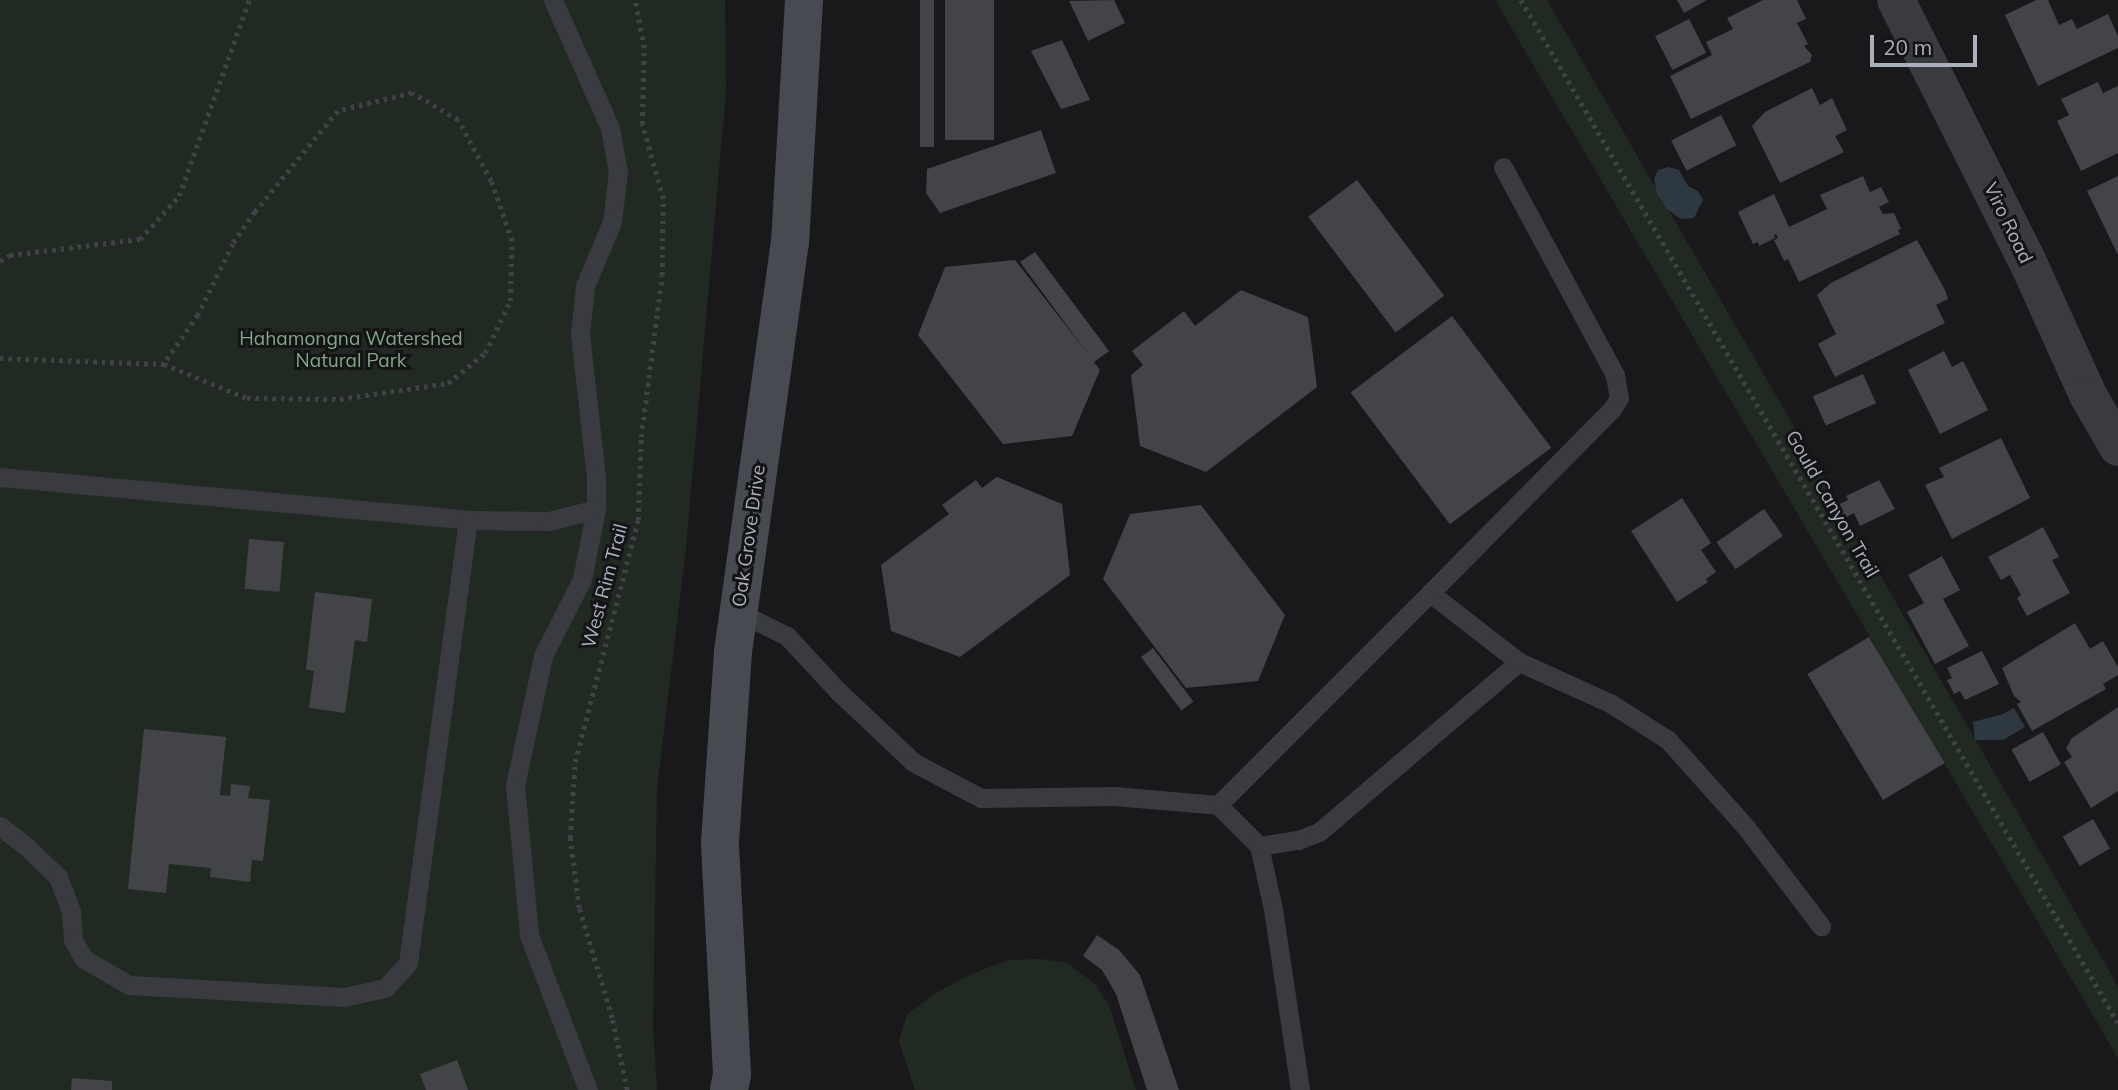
<!DOCTYPE html>
<style>
body{margin:0}
#map{position:relative;width:2118px;height:1090px;overflow:hidden;background:#19191b;font-family:Mulish,sans-serif}
div>[style]{position:absolute}
.green>*{inset:0;background:#202a22}
.water>*{inset:0;background:#2e3840}
.building>*{inset:0;background:#434448;transform-origin:0 0}
.path>*{height:4.5px;margin-top:-2.25px;transform-origin:0;background:repeating-linear-gradient(90deg,#404248 0 3.5px,transparent 0 8.5px)}
.lane>*{height:19px;margin:-9.5px;padding:0 9.5px;transform-origin:9.5px;border-radius:9.5px;background:#3a3b41}
.street>*{height:38px;margin:-19px;padding:0 19px;transform-origin:19px;border-radius:19px;background:#3a3b41}
.secondary>*{height:38px;margin:-19px;padding:0 19px;transform-origin:19px;border-radius:19px;background:#474a51}
span{translate:-50% -50%;white-space:nowrap;text-align:center;line-height:1.15;-webkit-text-stroke:6px #141416;paint-order:stroke}
.street-label{font-size:19px;color:#abb0bc}
.park-label{font-size:19px;color:#81a784}
.scale{position:absolute;left:1870px;top:35px;width:107px;height:32px;box-sizing:border-box;border:4px solid #abb0bc;border-top:0;padding-left:9px;font-size:21px;line-height:24px;white-space:nowrap;color:#abb0bc;-webkit-text-stroke:5px #141416;paint-order:stroke}
</style>
<div id="map">
<div class="green">
<div style="clip-path:polygon(0 0,725px 0,726px 91px,686px 548px,657px 788px,653px 1026px,657px 1090px,0 1090px)"></div>
<div style="clip-path:polygon(1495px 0,1547px 0,2118px 986px,2118px 1058px)"></div>
<div style="clip-path:polygon(1040px 959px,1068px 963px,1094px 983px,1109px 1005px,1136px 1090px,915px 1090px,899px 1041px,907px 1014px,934px 994px,969px 975px,1008px 960px)"></div>
</div>
<div class="water">
<div style="clip-path:polygon(1669px 167px,1679px 170px,1688px 186px,1698px 191px,1703px 200px,1694px 218px,1681px 219px,1668px 210px,1657px 194px,1654px 179px,1658px 170px)"></div>
<div style="clip-path:polygon(2014px 708px,2025px 727px,2003px 740px,1975px 740px,1973px 722px,2003px 714px)"></div>
</div>
<div class="building">
<div style="left:920px;top:0;width:14px;height:147px"></div>
<div style="left:945px;top:0;width:49px;height:140px"></div>
<div style="clip-path:polygon(1114px 0,1125px 23px,1088px 41px,1069px 1px)"></div>
<div style="clip-path:polygon(1677px 0,1707px 0,1684px 13px)"></div>
<div style="clip-path:polygon(1763px 0,1797px 0,1806px 19px,1797px 23px,1808px 44px,1804px 46px,1812px 55px,1810px 62px,1691px 119px,1670px 76px,1712px 55px,1706px 42px,1733px 29px,1727px 18px)"></div>
<div style="clip-path:polygon(2036px 0,2048px 0,2059px 25px,2072px 19px,2077px 29px,2108px 14px,2118px 36px,2118px 48px,2038px 86px,2005px 15px)"></div>
<div style="left:1689px;top:19px;width:38px;height:38px;rotate:63deg"></div>
<div style="clip-path:polygon(1062px 40px,1090px 100px,1061px 109px,1031px 51px)"></div>
<div style="clip-path:polygon(2098px 82px,2103px 93px,2118px 86px,2118px 153px,2081px 171px,2057px 121px,2069px 115px,2061px 99px)"></div>
<div style="clip-path:polygon(1812px 88px,1820px 105px,1832px 98px,1847px 130px,1835px 136px,1844px 152px,1780px 183px,1752px 126px,1765px 112px)"></div>
<div style="left:1721px;top:115px;width:34px;height:56px;rotate:63deg"></div>
<div style="clip-path:polygon(1041px 130px,1056px 173px,940px 213px,926px 193px,927px 169px)"></div>
<div style="clip-path:polygon(1863px 176px,1870px 192px,1881px 187px,1889px 202px,1879px 207px,1883px 214px,1894px 213px,1901px 229px,1898px 230px,1900px 234px,1799px 282px,1788px 259px,1784px 261px,1774px 240px,1778px 238px,1776px 234px,1774px 235px,1775px 238px,1759px 246px,1758px 242px,1753px 244px,1738px 212px,1774px 194px,1789px 227px,1827px 209px,1820px 195px)"></div>
<div style="clip-path:polygon(2118px 176px,2118px 255px,2087px 191px)"></div>
<div style="left:1357px;top:180px;width:145px;height:61px;rotate:53deg"></div>
<div style="clip-path:polygon(1917px 240px,1945px 290px,1948px 299px,1936px 305px,1945px 323px,1835px 377px,1818px 344px,1836px 334px,1817px 295px,1831px 283px)"></div>
<div style="clip-path:polygon(1035px 252px,1109px 351px,1094px 362px,1100px 370px,1072px 436px,1003px 444px,918px 335px,945px 267px,1015px 260px,1088px 354px,1020px 262px)"></div>
<div style="clip-path:polygon(1241px 290px,1308px 317px,1317px 387px,1206px 472px,1140px 446px,1131px 375px,1143px 365px,1132px 351px,1184px 311px,1195px 326px)"></div>
<div style="left:1452px;top:316px;width:165px;height:127px;rotate:53deg"></div>
<div style="clip-path:polygon(1944px 351px,1952px 367px,1963px 361px,1988px 410px,1940px 434px,1908px 370px)"></div>
<div style="left:1863px;top:374px;width:32px;height:55px;rotate:66deg"></div>
<div style="clip-path:polygon(2001px 438px,2030px 498px,1952px 539px,1925px 485px,1944px 477px,1939px 468px)"></div>
<div style="clip-path:polygon(997px 477px,1062px 504px,1070px 575px,960px 657px,891px 631px,881px 565px,949px 514px,942px 505px,976px 480px,982px 488px)"></div>
<div style="clip-path:polygon(1879px 480px,1895px 509px,1860px 526px,1854px 513px,1841px 520px,1833px 507px,1848px 500px,1846px 496px)"></div>
<div style="clip-path:polygon(1682px 498px,1711px 543px,1701px 550px,1716px 572px,1706px 579px,1708px 582px,1677px 602px,1631px 531px)"></div>
<div style="clip-path:polygon(1201px 505px,1285px 615px,1258px 681px,1186px 688px,1103px 579px,1130px 514px)"></div>
<div style="left:1764px;top:509px;width:33px;height:58px;rotate:55deg"></div>
<div style="clip-path:polygon(2043px 527px,2059px 557px,2052px 560px,2070px 593px,2027px 616px,2017px 598px,2021px 595px,2010px 575px,2001px 580px,1988px 557px)"></div>
<div style="left:249px;top:539px;width:35px;height:50px;rotate:5deg"></div>
<div style="clip-path:polygon(1942px 556px,1960px 590px,1943px 599px,1969px 646px,1935px 664px,1907px 612px,1924px 603px,1908px 575px)"></div>
<div style="clip-path:polygon(315px 592px,372px 599px,367px 642px,355px 640px,345px 713px,309px 708px,314px 671px,306px 669px)"></div>
<div style="clip-path:polygon(2075px 623px,2090px 649px,2103px 641px,2118px 667px,2118px 675px,2103px 684px,2106px 689px,2032px 731px,2017px 704px,2021px 702px,2014px 696px,2002px 668px)"></div>
<div style="left:1869px;top:637px;width:147px;height:72px;rotate:59deg"></div>
<div style="left:1153px;top:648px;width:67px;height:15px;rotate:53deg"></div>
<div style="clip-path:polygon(1982px 651px,1999px 684px,1965px 700px,1960px 691px,1954px 694px,1947px 680px,1952px 678px,1947px 668px)"></div>
<div style="clip-path:polygon(2118px 707px,2118px 791px,2091px 808px,2064px 762px,2072px 757px,2066px 748px,2072px 738px)"></div>
<div style="clip-path:polygon(144px 729px,226px 737px,220px 795px,230px 796px,231px 784px,250px 786px,248px 798px,270px 800px,263px 861px,252px 860px,250px 882px,210px 877px,211px 868px,169px 864px,166px 893px,128px 889px)"></div>
<div style="left:2043px;top:732px;width:37px;height:36px;rotate:61deg"></div>
<div style="left:2093px;top:819px;width:34px;height:35px;rotate:60deg"></div>
<div style="clip-path:polygon(1097px 935px,1119px 950px,1140px 975px,1179px 1090px,1147px 1090px,1116px 994px,1102px 970px,1083px 956px)"></div>
<div style="clip-path:polygon(457px 1060px,468px 1090px,426px 1090px,420px 1074px)"></div>
<div style="clip-path:polygon(72px 1078px,112px 1081px,112px 1090px,71px 1090px)"></div>
</div>
<div class="path">
<div style="left:1521px;top:0;width:1184px;rotate:59.73deg"></div>
<div style="left:0;top:261px;width:12px;rotate:-31deg"></div>
<div style="left:10px;top:255px;width:131px;rotate:-7deg"></div>
<div style="left:140px;top:239px;width:58px;rotate:-47.8deg"></div>
<div style="left:179px;top:196px;width:208px;rotate:-70.3deg"></div>
<div style="left:0;top:358px;width:164px;rotate:2.1deg"></div>
<div style="left:164px;top:364px;width:90px;rotate:22.3deg"></div>
<div style="left:247px;top:398px;width:93px;rotate:0.6deg"></div>
<div style="left:340px;top:399px;width:109px;rotate:-8.4deg"></div>
<div style="left:448px;top:383px;width:48px;rotate:-39deg"></div>
<div style="left:485px;top:353px;width:58px;rotate:-64.3deg"></div>
<div style="left:510px;top:301px;width:60px;rotate:-88.1deg"></div>
<div style="left:512px;top:241px;width:64px;rotate:-109.3deg"></div>
<div style="left:491px;top:181px;width:69px;rotate:-118.4deg"></div>
<div style="left:458px;top:120px;width:53px;rotate:-149.6deg"></div>
<div style="left:412px;top:93px;width:76px;rotate:166.3deg"></div>
<div style="left:338px;top:111px;width:131px;rotate:129.4deg"></div>
<div style="left:255px;top:212px;width:39px;rotate:125deg"></div>
<div style="left:233px;top:244px;width:79px;rotate:116.2deg"></div>
<div style="left:198px;top:315px;width:60px;rotate:124.8deg"></div>
<div style="left:627px;top:1090px;width:74px;rotate:-101.8deg"></div>
<div style="left:612px;top:1018px;width:115px;rotate:-106.7deg"></div>
<div style="left:579px;top:908px;width:71px;rotate:-97.3deg"></div>
<div style="left:570px;top:838px;width:76px;rotate:-86.2deg"></div>
<div style="left:575px;top:762px;width:250px;rotate:-75.4deg"></div>
<div style="left:638px;top:520px;width:83px;rotate:-87.9deg"></div>
<div style="left:641px;top:437px;width:163px;rotate:-82.6deg"></div>
<div style="left:662px;top:275px;width:76px;rotate:-89.2deg"></div>
<div style="left:663px;top:199px;width:78px;rotate:-105.6deg"></div>
<div style="left:642px;top:124px;width:76px;rotate:-88.5deg"></div>
<div style="left:644px;top:48px;width:49px;rotate:-100.6deg"></div>
</div>
<div class="lane">
<div style="left:553px;top:0;width:140px;rotate:66deg"></div>
<div style="left:610px;top:128px;width:45px;rotate:79.7deg"></div>
<div style="left:618px;top:172px;width:50px;rotate:96.8deg"></div>
<div style="left:612px;top:222px;width:69px;rotate:112.9deg"></div>
<div style="left:585px;top:286px;width:48px;rotate:95.9deg"></div>
<div style="left:580px;top:334px;width:143px;rotate:83.6deg"></div>
<div style="left:596px;top:476px;width:33px;rotate:90deg"></div>
<div style="left:596px;top:509px;width:71px;rotate:101.3deg"></div>
<div style="left:582px;top:579px;width:86px;rotate:116.9deg"></div>
<div style="left:543px;top:656px;width:133px;rotate:102.2deg"></div>
<div style="left:515px;top:786px;width:150px;rotate:84.6deg"></div>
<div style="left:529px;top:935px;width:166px;rotate:69.2deg"></div>
<div style="left:0;top:477px;width:470px;rotate:5.2deg"></div>
<div style="left:468px;top:520px;width:81px;rotate:0.7deg"></div>
<div style="left:549px;top:521px;width:49px;rotate:-14.3deg"></div>
<div style="left:739px;top:612px;width:54px;rotate:26.6deg"></div>
<div style="left:787px;top:636px;width:75px;rotate:47.2deg"></div>
<div style="left:838px;top:691px;width:103px;rotate:43.4deg"></div>
<div style="left:913px;top:762px;width:77px;rotate:27.9deg"></div>
<div style="left:981px;top:798px;width:133px;rotate:-0.9deg"></div>
<div style="left:1114px;top:796px;width:104px;rotate:4.9deg"></div>
<div style="left:1218px;top:805px;width:58px;rotate:45deg"></div>
<div style="left:1259px;top:846px;width:65px;rotate:77.5deg"></div>
<div style="left:1273px;top:909px;width:183px;rotate:81.5deg"></div>
<div style="left:1519px;top:662px;width:100px;rotate:24.3deg"></div>
<div style="left:1610px;top:703px;width:69px;rotate:32.5deg"></div>
<div style="left:1668px;top:740px;width:115px;rotate:48.2deg"></div>
<div style="left:1745px;top:826px;width:126px;rotate:52.8deg"></div>
<div style="left:1218px;top:805px;width:300px;rotate:-45deg"></div>
<div style="left:0;top:826px;width:33px;rotate:38deg"></div>
<div style="left:26px;top:846px;width:45px;rotate:44.1deg"></div>
<div style="left:58px;top:877px;width:36px;rotate:69deg"></div>
<div style="left:71px;top:911px;width:29px;rotate:86deg"></div>
<div style="left:73px;top:940px;width:22px;rotate:60deg"></div>
<div style="left:84px;top:959px;width:52px;rotate:30deg"></div>
<div style="left:129px;top:985px;width:215px;rotate:3.2deg"></div>
<div style="left:344px;top:997px;width:42px;rotate:-12.4deg"></div>
<div style="left:385px;top:988px;width:34px;rotate:-47deg"></div>
<div style="left:408px;top:963px;width:447px;rotate:-82.3deg"></div>
<div style="left:1259px;top:846px;width:39px;rotate:-9deg"></div>
<div style="left:1298px;top:840px;width:22px;rotate:-21deg"></div>
<div style="left:1319px;top:832px;width:262px;rotate:-40.4deg"></div>
<div style="left:1519px;top:662px;width:113px;rotate:-142.2deg"></div>
<div style="left:1430px;top:593px;width:259px;rotate:-45.3deg"></div>
<div style="left:1612px;top:409px;width:13px;rotate:-58deg"></div>
<div style="left:1619px;top:398px;width:23px;rotate:-100deg"></div>
<div style="left:1615px;top:375px;width:236px;rotate:-118.3deg"></div>
</div>
<div class="street">
<div style="left:1896px;top:0;width:287px;rotate:63.3deg"></div>
<div style="left:2025px;top:256px;width:153px;rotate:65.6deg"></div>
<div style="left:2088px;top:395px;width:60px;rotate:60deg"></div>
</div>
<div class="secondary">
<div style="left:729px;top:1090px;width:16px;rotate:-79deg"></div>
<div style="left:732px;top:1074px;width:232px;rotate:-93deg"></div>
<div style="left:720px;top:842px;width:190px;rotate:-86.1deg"></div>
<div style="left:733px;top:652px;width:413px;rotate:-82.1deg"></div>
<div style="left:790px;top:243px;width:243px;rotate:-86.7deg"></div>
</div>
<div class="street-label">
<span style="left:2008px;top:223px;rotate:64deg">Viro Road</span>
<span style="left:1832px;top:504px;rotate:60deg">Gould Canyon Trail</span>
<span style="left:749px;top:536px;rotate:-82deg">Oak Grove Drive</span>
<span style="left:605px;top:586px;rotate:-75deg">West Rim Trail</span>
</div>
<div class="park-label">
<span style="left:351px;top:350px">Hahamongna Watershed<br>Natural Park</span>
</div>
<div class="scale">20 m</div>
</div>
